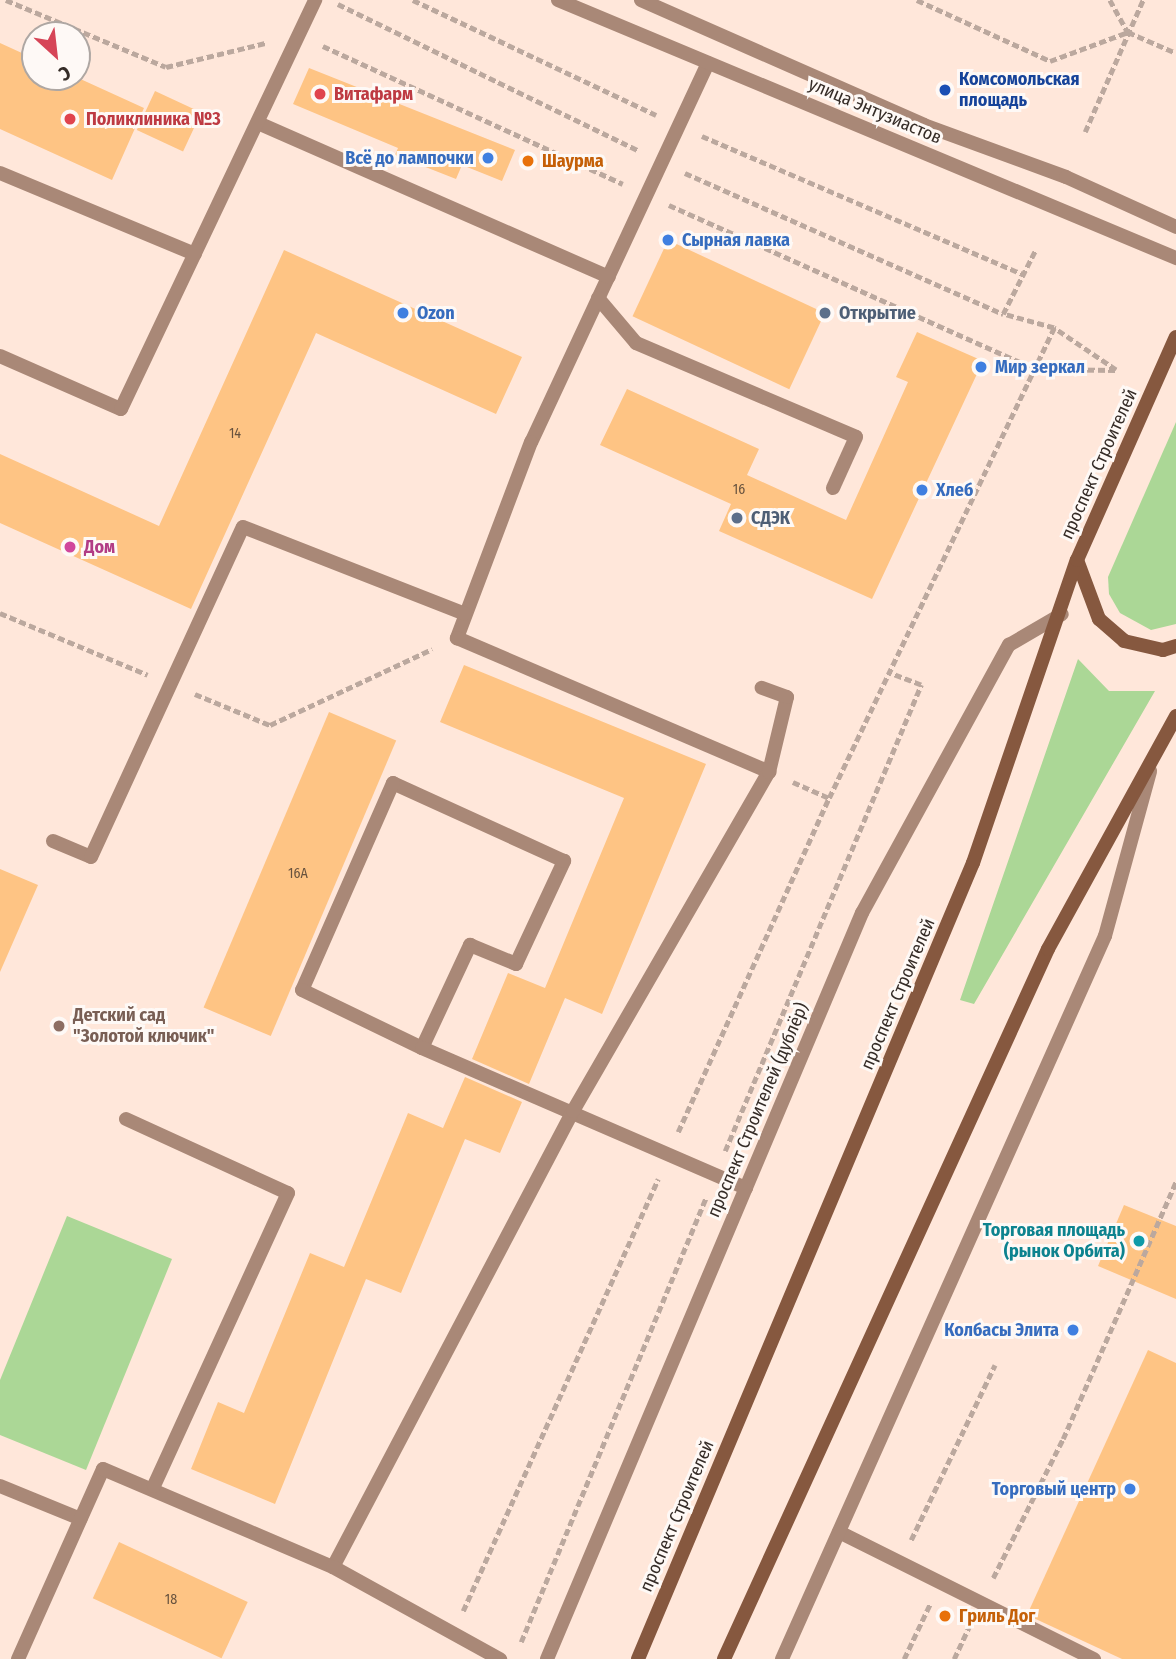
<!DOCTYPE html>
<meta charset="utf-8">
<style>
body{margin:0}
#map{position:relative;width:1176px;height:1659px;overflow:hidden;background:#ffe7da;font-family:"Fira Sans Condensed",sans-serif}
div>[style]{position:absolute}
.green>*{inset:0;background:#abd796}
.building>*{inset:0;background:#fec484;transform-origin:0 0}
.path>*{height:4.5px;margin-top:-2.25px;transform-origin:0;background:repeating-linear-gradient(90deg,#bba89e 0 7px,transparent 0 10.5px)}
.service>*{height:14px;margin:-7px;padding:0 7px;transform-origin:7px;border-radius:7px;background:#a98877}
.pedestrian>*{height:14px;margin:-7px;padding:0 7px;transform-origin:7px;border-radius:7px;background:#a98877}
.minor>*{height:14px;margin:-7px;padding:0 7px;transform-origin:7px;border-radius:7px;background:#a98877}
.tertiary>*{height:14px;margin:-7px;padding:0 7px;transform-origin:7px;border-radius:7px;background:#a98877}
.secondary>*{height:14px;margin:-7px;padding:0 7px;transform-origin:7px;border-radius:7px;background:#86583f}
.dots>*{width:19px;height:19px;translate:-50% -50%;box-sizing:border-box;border:4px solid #fef9f6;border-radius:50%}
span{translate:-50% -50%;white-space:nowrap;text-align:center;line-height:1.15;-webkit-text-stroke:6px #fef9f6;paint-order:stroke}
.number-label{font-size:14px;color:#67523e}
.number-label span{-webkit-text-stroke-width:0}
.transit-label{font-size:18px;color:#164399;font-weight:700}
.left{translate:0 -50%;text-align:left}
.health-label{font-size:18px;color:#be3a42;font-weight:700}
.street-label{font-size:18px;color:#352c27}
.shop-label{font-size:18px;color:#366cbe;font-weight:700}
.right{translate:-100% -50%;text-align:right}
.food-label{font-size:18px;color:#c56008;font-weight:700}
.service-label{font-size:18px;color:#4e5e75;font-weight:700}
.hotel-label{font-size:18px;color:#b23c85;font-weight:700}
.education-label{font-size:18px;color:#785e54;font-weight:700}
.culture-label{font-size:18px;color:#0d838f;font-weight:700}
.north{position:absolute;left:21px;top:21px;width:70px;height:70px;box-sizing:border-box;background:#fef9f6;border:2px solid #aea7a3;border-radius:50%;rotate:153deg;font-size:19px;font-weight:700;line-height:28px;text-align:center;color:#352c27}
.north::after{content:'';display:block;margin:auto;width:24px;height:32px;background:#d64557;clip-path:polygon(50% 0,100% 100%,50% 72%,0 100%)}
</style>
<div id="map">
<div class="green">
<div style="clip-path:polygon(1176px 422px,1176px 624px,1151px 630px,1120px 613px,1109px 594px,1108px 577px)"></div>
<div style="clip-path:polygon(1078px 659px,1109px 691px,1155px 691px,974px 1004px,960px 1000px)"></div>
<div style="clip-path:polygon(67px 1216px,172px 1259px,86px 1470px,0 1435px,0 1380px)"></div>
</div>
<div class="building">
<div style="clip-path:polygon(0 43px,35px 59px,35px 77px,76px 77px,144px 108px,112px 180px,0 129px)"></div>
<div style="clip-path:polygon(309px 68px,515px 150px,502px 181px,462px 165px,456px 179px,395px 155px,398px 148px,293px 104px)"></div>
<div style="left:155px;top:91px;width:51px;height:43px;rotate:25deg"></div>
<div style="left:668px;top:240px;width:173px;height:84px;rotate:25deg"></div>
<div style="clip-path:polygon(284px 250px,522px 357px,496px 414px,316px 333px,191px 609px,0 523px,0 454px,159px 526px)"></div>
<div style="clip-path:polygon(917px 332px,983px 361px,872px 599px,719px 531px,731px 504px,600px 445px,627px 389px,759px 449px,747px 475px,846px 520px,908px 382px,896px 377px)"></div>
<div style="clip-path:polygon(464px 665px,706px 764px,602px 1014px,565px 998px,529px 1084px,472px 1059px,508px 973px,545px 988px,624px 798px,440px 722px)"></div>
<div style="left:329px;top:712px;width:73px;height:321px;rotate:23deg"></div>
<div style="clip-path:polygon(0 869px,38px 885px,0 972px)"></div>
<div style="clip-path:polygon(465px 1077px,522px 1102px,500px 1153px,465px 1139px,401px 1293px,366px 1279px,275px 1504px,191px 1469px,218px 1402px,244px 1413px,310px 1253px,344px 1267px,408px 1113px,443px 1128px)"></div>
<div style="clip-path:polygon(1124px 1205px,1176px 1226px,1176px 1299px,1098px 1266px)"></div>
<div style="clip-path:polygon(1148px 1350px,1176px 1363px,1176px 1659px,1122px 1659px,1027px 1615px)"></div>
<div style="left:119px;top:1542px;width:142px;height:62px;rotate:25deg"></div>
</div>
<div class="path">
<div style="left:6px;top:0;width:173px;rotate:22.7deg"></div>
<div style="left:166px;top:67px;width:102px;rotate:-13.6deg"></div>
<div style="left:413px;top:0;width:269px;rotate:25.3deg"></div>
<div style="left:917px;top:0;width:146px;rotate:24.6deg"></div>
<div style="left:1050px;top:61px;width:83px;rotate:-20.4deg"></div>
<div style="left:1110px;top:0;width:37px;rotate:61deg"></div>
<div style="left:1128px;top:32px;width:52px;rotate:23.6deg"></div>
<div style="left:338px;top:4px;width:335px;rotate:26deg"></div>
<div style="left:323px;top:46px;width:330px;rotate:24.7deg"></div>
<div style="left:1085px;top:132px;width:144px;rotate:-66.3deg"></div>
<div style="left:702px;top:136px;width:349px;rotate:23.3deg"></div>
<div style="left:685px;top:173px;width:348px;rotate:23.9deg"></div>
<div style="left:1003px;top:314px;width:71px;rotate:-63.1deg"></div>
<div style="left:669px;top:205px;width:401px;rotate:24.1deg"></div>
<div style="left:1035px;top:369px;width:81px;rotate:0.7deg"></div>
<div style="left:1116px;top:370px;width:75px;rotate:-145.9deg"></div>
<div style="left:1054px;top:328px;width:53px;rotate:-164.6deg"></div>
<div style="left:0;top:613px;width:160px;rotate:22.7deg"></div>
<div style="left:195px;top:694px;width:81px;rotate:22.5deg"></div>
<div style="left:270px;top:725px;width:179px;rotate:-25.1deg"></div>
<div style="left:793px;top:782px;width:39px;rotate:24deg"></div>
<div style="left:829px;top:798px;width:521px;rotate:-64.42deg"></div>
<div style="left:678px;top:1132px;width:367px;rotate:-65.7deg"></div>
<div style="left:725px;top:1151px;width:506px;rotate:-67.19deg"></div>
<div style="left:921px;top:685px;width:34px;rotate:-159deg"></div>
<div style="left:911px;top:1540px;width:194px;rotate:-64.4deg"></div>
<div style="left:993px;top:1578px;width:156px;rotate:-63.3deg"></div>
<div style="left:1063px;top:1439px;width:281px;rotate:-66.3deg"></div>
<div style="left:463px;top:1611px;width:474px;rotate:-65.7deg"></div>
<div style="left:521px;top:1642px;width:481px;rotate:-67.4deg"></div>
<div style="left:904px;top:1659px;width:61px;rotate:-64.7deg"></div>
<div style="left:954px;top:1659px;width:35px;rotate:-65deg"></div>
</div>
<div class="service">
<div style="left:708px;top:63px;width:418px;rotate:115deg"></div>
<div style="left:531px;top:442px;width:210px;rotate:110.7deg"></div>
<div style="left:457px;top:638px;width:340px;rotate:23.2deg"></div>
<div style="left:258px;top:123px;width:383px;rotate:23.7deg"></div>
<div style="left:0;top:173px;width:211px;rotate:22.6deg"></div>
<div style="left:598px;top:298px;width:59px;rotate:49.8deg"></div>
<div style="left:636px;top:343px;width:239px;rotate:23.1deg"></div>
<div style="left:856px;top:437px;width:56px;rotate:114.3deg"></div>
<div style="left:0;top:356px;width:132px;rotate:23.7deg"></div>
<div style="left:121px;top:409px;width:453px;rotate:-64.6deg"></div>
<div style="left:53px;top:841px;width:41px;rotate:22.8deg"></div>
<div style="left:91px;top:857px;width:363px;rotate:-65.3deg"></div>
<div style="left:243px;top:527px;width:238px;rotate:21.4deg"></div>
<div style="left:422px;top:1048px;width:114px;rotate:-65deg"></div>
<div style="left:470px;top:945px;width:50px;rotate:22.4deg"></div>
<div style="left:516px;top:964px;width:114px;rotate:-65deg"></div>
<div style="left:564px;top:861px;width:188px;rotate:-155.5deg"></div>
<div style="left:393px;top:783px;width:226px;rotate:113.7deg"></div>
<div style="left:302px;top:990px;width:133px;rotate:25.8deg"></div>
<div style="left:422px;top:1048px;width:353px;rotate:23.4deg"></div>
<div style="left:0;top:1486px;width:87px;rotate:22.2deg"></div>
<div style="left:839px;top:1532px;width:285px;rotate:26.5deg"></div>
<div style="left:333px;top:1567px;width:515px;rotate:-62.24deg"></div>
<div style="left:573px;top:1111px;width:392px;rotate:-60deg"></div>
<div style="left:769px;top:772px;width:77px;rotate:-76.5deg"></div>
<div style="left:787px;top:697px;width:27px;rotate:-160deg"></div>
<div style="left:18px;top:1659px;width:208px;rotate:-65.9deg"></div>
<div style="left:103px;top:1469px;width:250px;rotate:23.1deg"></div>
<div style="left:333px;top:1567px;width:191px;rotate:28.9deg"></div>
</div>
<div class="pedestrian">
<div style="left:126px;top:1119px;width:178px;rotate:24.6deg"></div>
<div style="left:288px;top:1193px;width:322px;rotate:114.6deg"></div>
</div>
<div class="minor">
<div style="left:547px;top:1659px;width:810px;rotate:-67.11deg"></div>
<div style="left:862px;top:913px;width:306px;rotate:-61.3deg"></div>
<div style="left:1009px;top:645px;width:61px;rotate:-30.3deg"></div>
<div style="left:782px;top:1659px;width:792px;rotate:-65.93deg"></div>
<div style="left:1105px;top:936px;width:171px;rotate:-74.7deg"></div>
</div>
<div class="tertiary">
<div style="left:558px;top:0;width:670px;rotate:22.66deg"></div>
<div style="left:641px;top:0;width:309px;rotate:23.8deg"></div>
<div style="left:924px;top:125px;width:151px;rotate:20.1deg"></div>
<div style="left:1066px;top:177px;width:121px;rotate:24.4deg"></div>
</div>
<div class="secondary">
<div style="left:1077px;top:560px;width:63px;rotate:69.6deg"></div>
<div style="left:1099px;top:619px;width:33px;rotate:41deg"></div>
<div style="left:1124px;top:641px;width:40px;rotate:13deg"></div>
<div style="left:1163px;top:650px;width:14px;rotate:-17deg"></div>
<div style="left:638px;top:1659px;width:864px;rotate:-67.18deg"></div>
<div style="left:973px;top:863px;width:320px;rotate:-71.1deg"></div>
<div style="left:1077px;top:560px;width:244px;rotate:-66.1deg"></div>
<div style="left:724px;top:1659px;width:780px;rotate:-65.47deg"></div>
<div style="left:1048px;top:949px;width:266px;rotate:-61.2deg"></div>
</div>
<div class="dots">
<div style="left:945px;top:90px;background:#1a4fb4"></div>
<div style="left:320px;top:94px;background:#e0444e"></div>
<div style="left:70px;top:119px;background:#e0444e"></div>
<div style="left:488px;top:158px;background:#3f7fe0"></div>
<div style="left:528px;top:161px;background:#e8710a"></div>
<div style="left:668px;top:240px;background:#3f7fe0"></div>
<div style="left:403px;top:313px;background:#3f7fe0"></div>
<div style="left:825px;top:313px;background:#5c6f8a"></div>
<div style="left:981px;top:367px;background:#3f7fe0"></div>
<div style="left:922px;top:490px;background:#3f7fe0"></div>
<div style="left:737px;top:518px;background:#5c6f8a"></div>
<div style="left:70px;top:547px;background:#d1479c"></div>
<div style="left:59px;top:1026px;background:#8d6e63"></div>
<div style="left:1139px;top:1241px;background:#0f9aa8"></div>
<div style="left:1073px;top:1330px;background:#3f7fe0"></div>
<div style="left:1130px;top:1489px;background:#3f7fe0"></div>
<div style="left:945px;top:1616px;background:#e8710a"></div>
</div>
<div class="number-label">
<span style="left:235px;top:434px">14</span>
<span style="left:739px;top:490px">16</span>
<span style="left:298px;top:874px">16А</span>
<span style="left:171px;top:1600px">18</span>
</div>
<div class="transit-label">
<span class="left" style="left:959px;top:90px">Комсомольская<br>площадь</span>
</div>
<div class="health-label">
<span class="left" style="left:334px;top:94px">Витафарм</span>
<span class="left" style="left:86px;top:119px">Поликлиника №3</span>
</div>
<div class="street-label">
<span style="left:875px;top:111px;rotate:23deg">улица Энтузиастов</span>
<span style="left:1099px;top:464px;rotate:-66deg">проспект Строителей</span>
<span style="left:898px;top:994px;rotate:-67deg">проспект Строителей</span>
<span style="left:758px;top:1110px;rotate:-67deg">проспект Строителей (дублёр)</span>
<span style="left:677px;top:1516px;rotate:-67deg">проспект Строителей</span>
</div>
<div class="shop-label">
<span class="right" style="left:474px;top:158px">Всё до лампочки</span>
<span class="left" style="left:682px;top:240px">Сырная лавка</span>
<span class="left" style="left:417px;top:313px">Ozon</span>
<span class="left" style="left:995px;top:367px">Мир зеркал</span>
<span class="left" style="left:936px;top:490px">Хлеб</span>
<span class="right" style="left:1059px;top:1330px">Колбасы Элита</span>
<span class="right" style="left:1116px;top:1489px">Торговый центр</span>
</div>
<div class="food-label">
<span class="left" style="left:542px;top:161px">Шаурма</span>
<span class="left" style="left:959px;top:1616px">Гриль Дог</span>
</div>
<div class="service-label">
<span class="left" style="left:839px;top:313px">Открытие</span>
<span class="left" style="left:751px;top:518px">СДЭК</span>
</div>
<div class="hotel-label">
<span class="left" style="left:84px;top:547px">Дом</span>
</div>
<div class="education-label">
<span class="left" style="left:73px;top:1026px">Детский сад<br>"Золотой ключик"</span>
</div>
<div class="culture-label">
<span class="right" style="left:1125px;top:1241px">Торговая площадь<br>(рынок Орбита)</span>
</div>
<div class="north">С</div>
</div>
